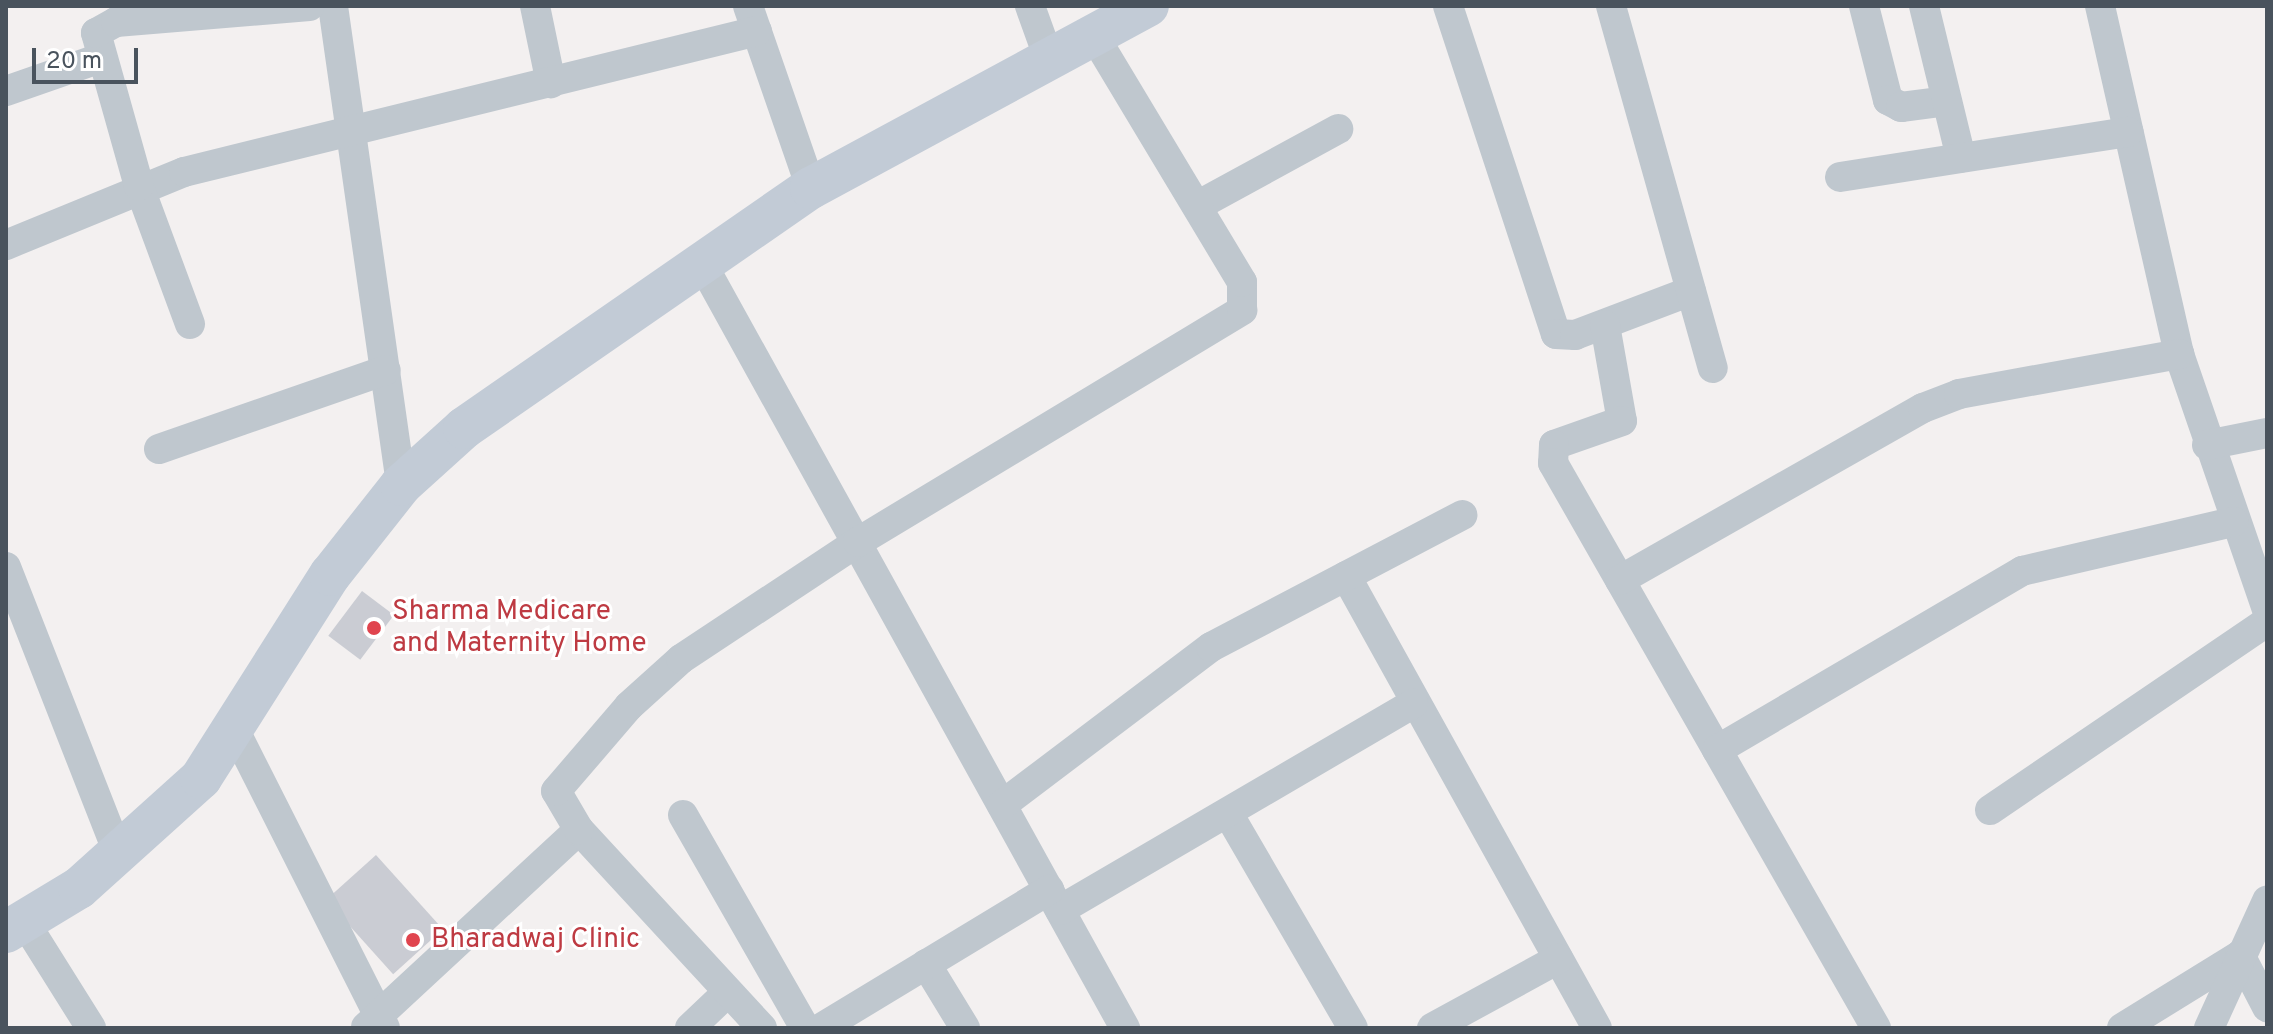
<!DOCTYPE html>
<style>
body{margin:0}
#map{position:relative;width:2273px;height:1034px;overflow:hidden;background:#f3f0f0;font-family:Overpass,sans-serif}
div>[style]{position:absolute}
.building>*{inset:0;background:#caccd3;transform-origin:0 0}
.street>*{height:30px;margin:-15px;padding:0 15px;transform-origin:15px;border-radius:15px;background:#bfc7ce}
.secondary>*{height:42px;margin:-21px;padding:0 21px;transform-origin:21px;border-radius:21px;background:#c2cbd6}
.dots>*{width:22px;height:22px;translate:-50% -50%;box-sizing:border-box;border:4px solid #fff;border-radius:50%}
span{translate:-50% -50%;white-space:nowrap;text-align:center;line-height:1.15;-webkit-text-stroke:6px #fff;paint-order:stroke}
.health-label{font-size:28px;color:#be3a42}
.left{translate:0 -50%;text-align:left}
.frame{position:absolute;inset:0;border:8px solid #49535d;pointer-events:none}
.scale{position:absolute;left:32px;top:48px;width:106px;height:36px;box-sizing:border-box;border:4px solid #49535d;border-top:0;padding-left:10px;font-size:24px;line-height:28px;white-space:nowrap;color:#49535d;-webkit-text-stroke:6px #fff;paint-order:stroke}
</style>
<div id="map">
<div class="building">
<div style="left:362px;top:591px;width:40px;height:56px;rotate:37deg"></div>
<div style="left:376px;top:855px;width:100px;height:67px;rotate:48deg"></div>
</div>
<div class="street">
<div style="left:333px;top:6px;width:484px;rotate:81.9deg"></div>
<div style="left:535px;top:6px;width:79px;rotate:78.3deg"></div>
<div style="left:748px;top:6px;width:193px;rotate:70.9deg"></div>
<div style="left:1030px;top:6px;width:53px;rotate:70.2deg"></div>
<div style="left:1448px;top:6px;width:345px;rotate:71.8deg"></div>
<div style="left:1556px;top:334px;width:19px;rotate:3deg"></div>
<div style="left:1575px;top:335px;width:124px;rotate:-20.8deg"></div>
<div style="left:1611px;top:6px;width:376px;rotate:74.3deg"></div>
<div style="left:1864px;top:6px;width:97px;rotate:75.7deg"></div>
<div style="left:1888px;top:100px;width:15px;rotate:28deg"></div>
<div style="left:1901px;top:107px;width:46px;rotate:-7.4deg"></div>
<div style="left:1924px;top:6px;width:156px;rotate:76.3deg"></div>
<div style="left:2100px;top:6px;width:357px;rotate:77.2deg"></div>
<div style="left:2179px;top:354px;width:270px;rotate:71deg"></div>
<div style="left:6px;top:91px;width:101px;rotate:-19.2deg"></div>
<div style="left:1840px;top:177px;width:292px;rotate:-8.9deg"></div>
<div style="left:1197px;top:206px;width:161px;rotate:-28.6deg"></div>
<div style="left:6px;top:245px;width:192px;rotate:-22.3deg"></div>
<div style="left:184px;top:172px;width:590px;rotate:-13.82deg"></div>
<div style="left:700px;top:260px;width:878px;rotate:61.04deg"></div>
<div style="left:190px;top:324px;width:147px;rotate:-110.3deg"></div>
<div style="left:139px;top:186px;width:159px;rotate:-105.7deg"></div>
<div style="left:96px;top:33px;width:23px;rotate:-29deg"></div>
<div style="left:116px;top:22px;width:194px;rotate:-4.7deg"></div>
<div style="left:1605px;top:325px;width:97px;rotate:80deg"></div>
<div style="left:1622px;top:421px;width:72px;rotate:160.6deg"></div>
<div style="left:1554px;top:445px;width:18px;rotate:93deg"></div>
<div style="left:1553px;top:463px;width:651px;rotate:60.24deg"></div>
<div style="left:2207px;top:445px;width:61px;rotate:-11.3deg"></div>
<div style="left:159px;top:449px;width:240px;rotate:-19.2deg"></div>
<div style="left:6px;top:567px;width:307px;rotate:68.6deg"></div>
<div style="left:1346px;top:576px;width:517px;rotate:60.96deg"></div>
<div style="left:1620px;top:580px;width:348px;rotate:-29.6deg"></div>
<div style="left:1923px;top:408px;width:39px;rotate:-21deg"></div>
<div style="left:1959px;top:394px;width:224px;rotate:-10.3deg"></div>
<div style="left:233px;top:727px;width:337px;rotate:63.2deg"></div>
<div style="left:1717px;top:750px;width:354px;rotate:-30.4deg"></div>
<div style="left:2022px;top:571px;width:217px;rotate:-13.1deg"></div>
<div style="left:1002px;top:805px;width:262px;rotate:-37.1deg"></div>
<div style="left:1211px;top:647px;width:284px;rotate:-27.7deg"></div>
<div style="left:1990px;top:810px;width:335px;rotate:-34.2deg"></div>
<div style="left:683px;top:815px;width:245px;rotate:60.2deg"></div>
<div style="left:1229px;top:815px;width:246px;rotate:59.8deg"></div>
<div style="left:1060px;top:910px;width:409px;rotate:-30.3deg"></div>
<div style="left:24px;top:921px;width:126px;rotate:57.9deg"></div>
<div style="left:926px;top:964px;width:75px;rotate:58.6deg"></div>
<div style="left:366px;top:1027px;width:290px;rotate:-42.8deg"></div>
<div style="left:690px;top:1028px;width:52px;rotate:-43.5deg"></div>
<div style="left:762px;top:1028px;width:270px;rotate:-132.7deg"></div>
<div style="left:579px;top:830px;width:45px;rotate:-120.5deg"></div>
<div style="left:556px;top:791px;width:112px;rotate:-49.3deg"></div>
<div style="left:629px;top:706px;width:70px;rotate:-42.1deg"></div>
<div style="left:681px;top:659px;width:212px;rotate:-33.5deg"></div>
<div style="left:858px;top:542px;width:449px;rotate:-31.1deg"></div>
<div style="left:1242px;top:310px;width:28px;rotate:-90deg"></div>
<div style="left:1242px;top:282px;width:292px;rotate:-121deg"></div>
<div style="left:821px;top:1028px;width:267px;rotate:-31.2deg"></div>
<div style="left:1432px;top:1028px;width:144px;rotate:-28.7deg"></div>
<div style="left:2122px;top:1028px;width:139px;rotate:-31.7deg"></div>
<div style="left:2240px;top:955px;width:59px;rotate:62.6deg"></div>
<div style="left:2209px;top:1028px;width:140px;rotate:-65.5deg"></div>
</div>
<div class="secondary">
<div style="left:6px;top:932px;width:85px;rotate:-31.1deg"></div>
<div style="left:79px;top:888px;width:164px;rotate:-42deg"></div>
<div style="left:201px;top:778px;width:241px;rotate:-57.6deg"></div>
<div style="left:330px;top:575px;width:115px;rotate:-51.7deg"></div>
<div style="left:401px;top:485px;width:85px;rotate:-42.1deg"></div>
<div style="left:464px;top:428px;width:422px;rotate:-34.7deg"></div>
<div style="left:811px;top:188px;width:383px;rotate:-28.4deg"></div>
</div>
<div class="dots">
<div style="left:374px;top:628px;background:#e0444e"></div>
<div style="left:413px;top:940px;background:#e0444e"></div>
</div>
<div class="health-label">
<span class="left" style="left:392px;top:628px">Sharma Medicare<br>and Maternity Home</span>
<span class="left" style="left:431px;top:940px">Bharadwaj Clinic</span>
</div>
<div class="frame"></div>
<div class="scale">20 m</div>
</div>
